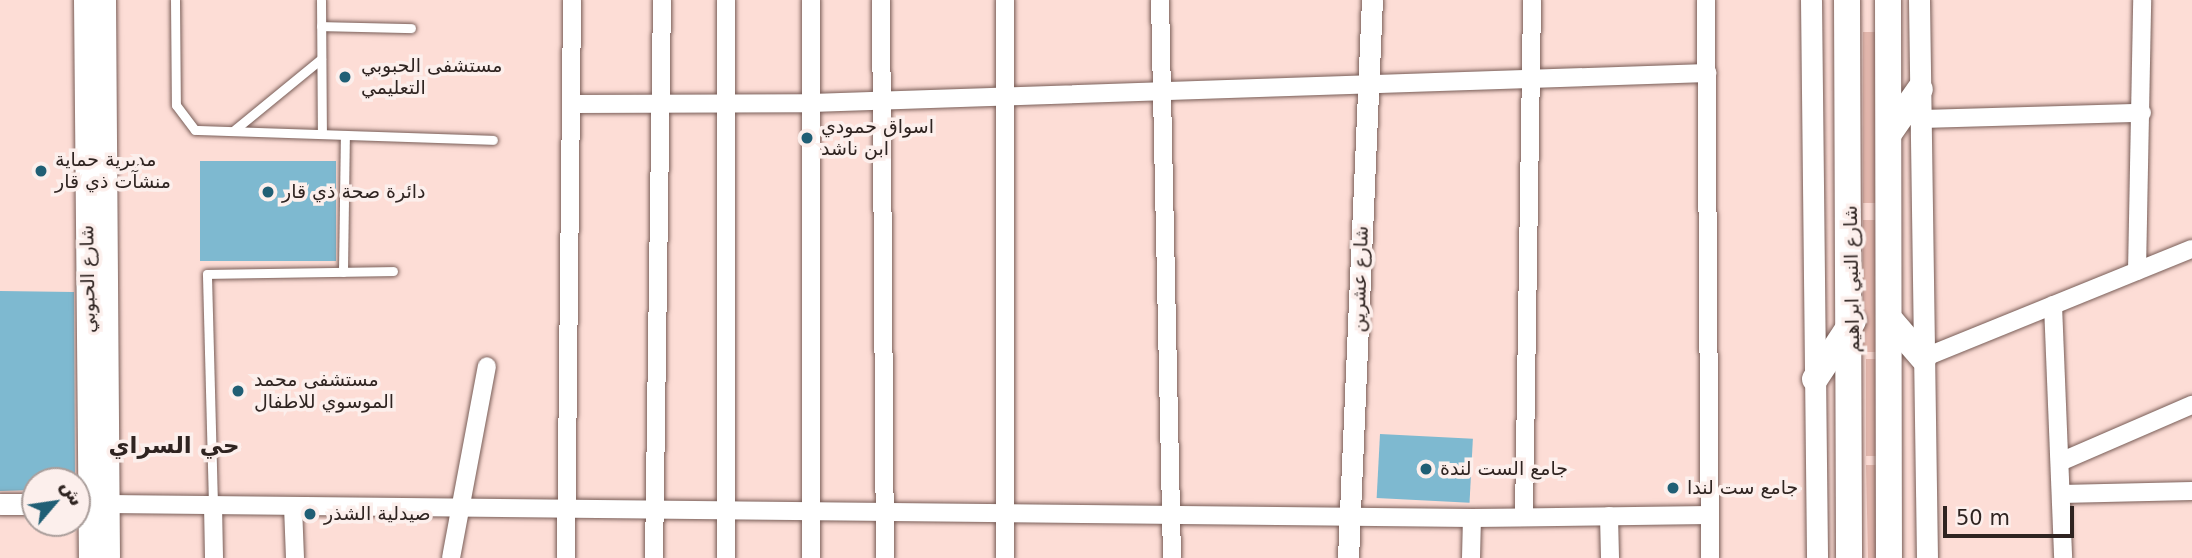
<!DOCTYPE html>
<meta charset="utf-8">
<style>
body{margin:0}
#map{position:relative;width:2192px;height:558px;overflow:hidden;background:#fdddd6;font-family:"DejaVu Sans","Noto Naskh Arabic",sans-serif}
div>[style]{position:absolute}
.green>*{inset:0;background:#e3b7ad;transform-origin:0 0}
.building>*{inset:0;background:#7eb9d0;transform-origin:0 0}
.roads{filter:drop-shadow(0 0 2px #785d57) drop-shadow(0 0 2px #785d57)}
.service>*{height:9px;margin:-4.5px;padding:0 4.5px;transform-origin:4.5px;border-radius:4.5px;background:#fff}
.minor>*{height:18px;margin:-9px;padding:0 9px;transform-origin:9px;border-radius:9px;background:#fff}
.tertiary>*{height:21px;margin:-10.5px;padding:0 10.5px;transform-origin:10.5px;border-radius:10.5px;background:#fff}
.secondary>*{height:24px;margin:-12px;padding:0 12px;transform-origin:12px;border-radius:12px;background:#fff}
.primary>*{height:26px;margin:-13px;padding:0 13px;transform-origin:13px;border-radius:13px;background:#fff}
.dots>*{width:19px;height:19px;translate:-50% -50%;box-sizing:border-box;border:4px solid #fcefec;border-radius:50%}
span{translate:-50% -50%;white-space:nowrap;text-align:center;line-height:1.15;-webkit-text-stroke:7px #fcefec;paint-order:stroke}
.poi-label{font-size:19px;color:#2f2421}
.left{translate:0 -50%;text-align:left}
.street-label{font-size:19px;color:#2f2421}
.quarter-label{font-size:23px;color:#2f2421;font-weight:700}
.north{position:absolute;left:21px;top:467px;width:70px;height:70px;box-sizing:border-box;background:#fcefec;border:2px solid #aa9e9b;border-radius:50%;rotate:61deg;font-size:19px;font-weight:700;line-height:28px;text-align:center;color:#2f2421}
.north::after{content:'';display:block;margin:auto;width:24px;height:32px;background:#205f75;clip-path:polygon(50% 0,100% 100%,50% 72%,0 100%)}
.scale{position:absolute;left:1943px;top:506px;width:131px;height:32px;box-sizing:border-box;border:4px solid #2f2421;border-top:0;padding-left:9px;font-size:21px;line-height:24px;white-space:nowrap;color:#2f2421;-webkit-text-stroke:5px #fcefec;paint-order:stroke}
</style>
<div id="map">
<div class="green">
<div style="left:1877px;top:32px;width:171px;height:14px;rotate:90deg"></div>
<div style="left:1879px;top:220px;width:132px;height:16px;rotate:90deg"></div>
<div style="left:1879px;top:359px;width:97px;height:13px;rotate:90deg"></div>
<div style="clip-path:polygon(1866px 465px,1880px 465px,1880px 558px,1868px 558px)"></div>
</div>
<div class="building">
<div style="left:336px;top:161px;width:100px;height:136px;rotate:90deg"></div>
<div style="clip-path:polygon(0 291px,74px 292px,75px 481px,35px 481px,35px 490px,0 491px)"></div>
<div style="left:1380px;top:434px;width:93px;height:64px;rotate:3deg"></div>
</div>
<div class="roads">
<div class="service">
<div style="left:175px;top:0;width:105px;rotate:89.5deg"></div>
<div style="left:176px;top:105px;width:31px;rotate:53deg"></div>
<div style="left:195px;top:130px;width:298px;rotate:1.9deg"></div>
<div style="left:321px;top:0;width:134px;rotate:89.6deg"></div>
<div style="left:321px;top:26px;width:90px;rotate:1.3deg"></div>
<div style="left:233px;top:131px;width:114px;rotate:-39.3deg"></div>
<div style="left:343px;top:272px;width:137px;rotate:-89.2deg"></div>
<div style="left:213px;top:505px;width:231px;rotate:-91.5deg"></div>
<div style="left:207px;top:274px;width:186px;rotate:-0.9deg"></div>
</div>
<div class="minor">
<div style="left:811px;top:0;width:558px;rotate:90deg"></div>
<div style="left:881px;top:0;width:558px;rotate:89.59deg"></div>
<div style="left:1160px;top:0;width:558px;rotate:88.77deg"></div>
<div style="left:1706px;top:0;width:558px;rotate:89.59deg"></div>
<div style="left:571px;top:104px;width:240px;rotate:-0.2deg"></div>
<div style="left:811px;top:103px;width:897px;rotate:-1.92deg"></div>
<div style="left:1922px;top:119px;width:220px;rotate:-1.6deg"></div>
<div style="left:2137px;top:271px;width:271px;rotate:-88.9deg"></div>
<div style="left:2053px;top:305px;width:253px;rotate:87.7deg"></div>
<div style="left:1923px;top:358px;width:290px;rotate:-22.1deg"></div>
<div style="left:2060px;top:462px;width:144px;rotate:-23.4deg"></div>
<div style="left:2061px;top:494px;width:131px;rotate:-1.3deg"></div>
<div style="left:108px;top:504px;width:1364px;rotate:0.59deg"></div>
<div style="left:1472px;top:518px;width:238px;rotate:-0.7deg"></div>
<div style="left:213px;top:505px;width:53px;rotate:88.9deg"></div>
<div style="left:293px;top:506px;width:52px;rotate:87.8deg"></div>
<div style="left:1609px;top:516px;width:42px;rotate:88.6deg"></div>
<div style="left:1524px;top:517px;width:517px;rotate:-89.11deg"></div>
<div style="left:451px;top:558px;width:195px;rotate:-79.4deg"></div>
<div style="left:566px;top:558px;width:558px;rotate:-89.38deg"></div>
<div style="left:654px;top:558px;width:558px;rotate:-89.18deg"></div>
<div style="left:726px;top:558px;width:558px;rotate:-90deg"></div>
<div style="left:1005px;top:558px;width:558px;rotate:-90deg"></div>
<div style="left:1471px;top:558px;width:40px;rotate:-88.6deg"></div>
</div>
<div class="tertiary">
<div style="left:1811px;top:0;width:558px;rotate:89.38deg"></div>
<div style="left:1919px;top:0;width:558px;rotate:89.18deg"></div>
<div style="left:0;top:504px;width:35px"></div>
<div style="left:1348px;top:558px;width:559px;rotate:-87.54deg"></div>
</div>
<div class="secondary">
<div style="left:86px;top:0;width:558px;rotate:89.49deg"></div>
<div style="left:104px;top:0;width:557px;rotate:89.59deg"></div>
</div>
<div class="primary">
<div style="left:1847px;top:0;width:558px;rotate:89.79deg"></div>
<div style="left:1888px;top:0;width:558px;rotate:89.9deg"></div>
<div style="left:1890px;top:132px;width:52px;rotate:-55.1deg"></div>
<div style="left:1892px;top:322px;width:48px;rotate:49.3deg"></div>
<div style="left:1815px;top:379px;width:69px;rotate:-56.8deg"></div>
</div>
</div>
<div class="dots">
<div style="left:345px;top:77px;background:#205f75"></div>
<div style="left:807px;top:138px;background:#205f75"></div>
<div style="left:41px;top:171px;background:#205f75"></div>
<div style="left:268px;top:192px;background:#205f75"></div>
<div style="left:238px;top:391px;background:#205f75"></div>
<div style="left:1426px;top:469px;background:#205f75"></div>
<div style="left:1673px;top:488px;background:#205f75"></div>
<div style="left:310px;top:514px;background:#205f75"></div>
</div>
<div class="poi-label">
<span class="left" style="left:361px;top:77px">مستشفى الحبوبي<br>التعليمي</span>
<span class="left" style="left:821px;top:138px">اسواق حمودي<br>ابن ناشد</span>
<span class="left" style="left:55px;top:171px">مديرية حماية<br>منشآت ذي قار</span>
<span class="left" style="left:282px;top:192px">دائرة صحة ذي قار</span>
<span class="left" style="left:254px;top:391px">مستشفى محمد<br>الموسوي للاطفال</span>
<span class="left" style="left:1440px;top:469px">جامع الست لندة</span>
<span class="left" style="left:1687px;top:488px">جامع ست لندا</span>
<span class="left" style="left:324px;top:514px">صيدلية الشذر</span>
</div>
<div class="street-label">
<span style="left:88px;top:279px;rotate:-91deg">شارع الحبوبي</span>
<span style="left:1360px;top:279px;rotate:-88deg">شارع عشرين</span>
<span style="left:1852px;top:279px;rotate:-91deg">شارع النبي ابراهيم</span>
</div>
<div class="quarter-label">
<span style="left:174px;top:445px">حي السراي</span>
</div>
<div class="north">ش</div>
<div class="scale">50 m</div>
</div>
